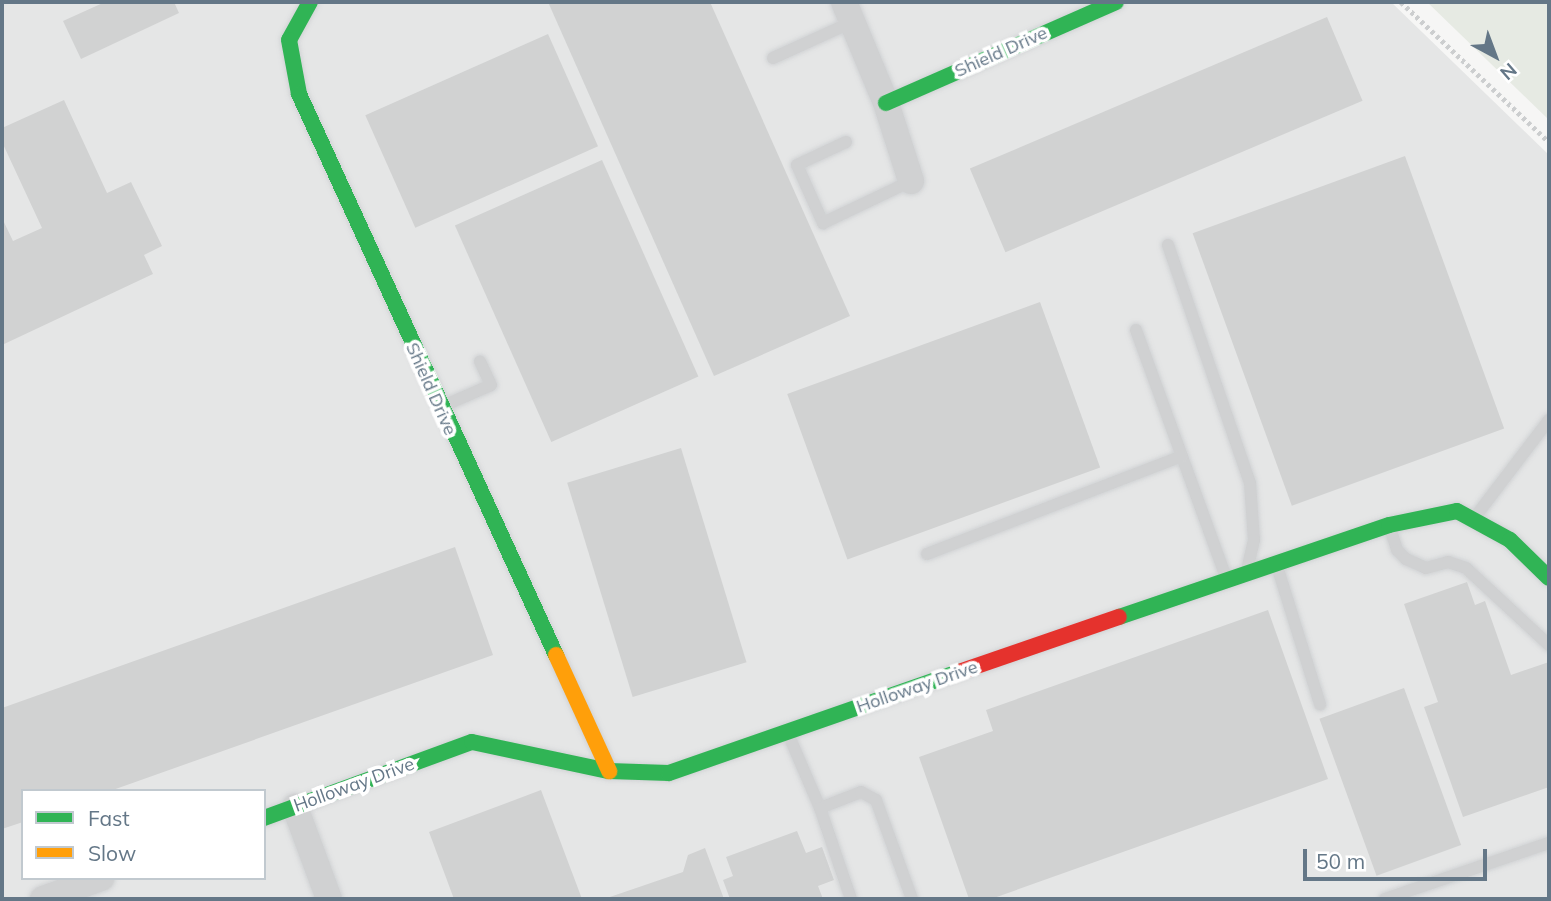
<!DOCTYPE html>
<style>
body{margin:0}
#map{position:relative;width:1551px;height:901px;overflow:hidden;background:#f6f6f5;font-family:Mulish,sans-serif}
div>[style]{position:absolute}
.built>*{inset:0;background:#e5e6e6}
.green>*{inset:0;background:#e6eae3}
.building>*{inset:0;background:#d1d2d2;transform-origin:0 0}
.path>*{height:4.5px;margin-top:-2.25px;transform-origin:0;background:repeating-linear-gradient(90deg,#cccecf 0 3.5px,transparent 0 7px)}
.roads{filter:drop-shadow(0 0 2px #d1d3d5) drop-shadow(0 0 2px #d1d3d5)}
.lane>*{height:12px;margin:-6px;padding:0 6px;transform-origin:6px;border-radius:6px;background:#d0d1d2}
.street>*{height:26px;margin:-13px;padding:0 13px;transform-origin:13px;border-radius:13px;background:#d0d1d2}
.fast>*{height:16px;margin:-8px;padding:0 8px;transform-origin:8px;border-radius:8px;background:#30b455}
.slow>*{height:16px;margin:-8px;padding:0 8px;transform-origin:8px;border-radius:8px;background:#ff9f0a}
.jam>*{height:16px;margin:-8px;padding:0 8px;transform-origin:8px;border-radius:8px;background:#e5322d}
span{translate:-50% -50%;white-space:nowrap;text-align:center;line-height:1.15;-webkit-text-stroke:7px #fff;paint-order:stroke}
.street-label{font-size:18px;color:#647787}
.frame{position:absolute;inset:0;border:4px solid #647787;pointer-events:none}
.legend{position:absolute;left:21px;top:789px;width:245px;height:91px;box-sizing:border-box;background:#fff;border:2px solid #c1c9cf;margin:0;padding:9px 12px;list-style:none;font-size:21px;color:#647787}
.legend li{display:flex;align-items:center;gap:14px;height:35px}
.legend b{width:35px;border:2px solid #c1c9cf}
.north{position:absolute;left:1460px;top:21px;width:70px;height:70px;-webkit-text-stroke:5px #fff;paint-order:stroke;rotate:139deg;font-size:19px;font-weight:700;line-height:28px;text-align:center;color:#647787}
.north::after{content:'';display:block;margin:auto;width:24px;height:32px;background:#647787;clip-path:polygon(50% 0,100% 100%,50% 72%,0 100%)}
.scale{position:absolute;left:1303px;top:849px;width:184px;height:32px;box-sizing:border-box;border:4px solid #647787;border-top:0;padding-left:9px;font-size:21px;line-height:24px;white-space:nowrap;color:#647787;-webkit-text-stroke:5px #fff;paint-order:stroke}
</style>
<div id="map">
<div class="built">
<div style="clip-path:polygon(evenodd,2px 2px,1391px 2px,1549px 155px,1549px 899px,2px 899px,2px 2px,23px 791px,264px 791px,264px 878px,23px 878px,23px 791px)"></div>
</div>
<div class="green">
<div style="clip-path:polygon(1427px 2px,1549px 2px,1549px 120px)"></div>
</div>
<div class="building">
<div style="clip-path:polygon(105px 2px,174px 2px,179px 13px,81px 59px,63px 21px)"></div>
<div style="clip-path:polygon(548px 2px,710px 2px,850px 316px,714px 376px)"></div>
<div style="left:1327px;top:17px;width:91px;height:388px;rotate:67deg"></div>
<div style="left:548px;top:34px;width:123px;height:200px;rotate:66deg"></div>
<div style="clip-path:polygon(64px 100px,107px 193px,131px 182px,162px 246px,144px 255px,153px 274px,2px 345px,2px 218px,13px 241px,42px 228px,2px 142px,2px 128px)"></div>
<div style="left:1405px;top:156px;width:290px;height:226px;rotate:70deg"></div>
<div style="left:602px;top:160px;width:237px;height:161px;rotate:66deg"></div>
<div style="left:1040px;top:302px;width:176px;height:269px;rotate:70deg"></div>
<div style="left:681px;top:448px;width:224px;height:119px;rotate:73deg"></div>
<div style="clip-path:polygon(455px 547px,493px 655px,110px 791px,23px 791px,23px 822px,2px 829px,2px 708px)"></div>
<div style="clip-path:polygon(1467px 582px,1475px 605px,1485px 601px,1511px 675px,1549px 662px,1549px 787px,1463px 817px,1424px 707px,1438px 702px,1404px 604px)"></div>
<div style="clip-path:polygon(1268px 610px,1328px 779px,991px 899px,969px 899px,919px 757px,993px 731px,986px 710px)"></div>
<div style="left:1404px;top:688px;width:167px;height:90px;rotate:70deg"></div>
<div style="clip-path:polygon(541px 790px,582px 899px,454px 899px,429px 832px)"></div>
<div style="clip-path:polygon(797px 831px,806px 853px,822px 847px,834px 880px,818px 886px,823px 899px,730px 899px,723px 880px,733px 876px,726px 857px)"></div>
<div style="clip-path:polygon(705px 848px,724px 899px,604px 899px,683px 872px,688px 855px)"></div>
</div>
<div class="path">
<div style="left:1401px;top:2px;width:204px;rotate:43.4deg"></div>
</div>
<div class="roads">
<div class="lane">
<div style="left:773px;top:58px;width:87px;rotate:-24.5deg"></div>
<div style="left:846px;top:142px;width:54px;rotate:154.9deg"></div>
<div style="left:797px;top:165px;width:64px;rotate:65.9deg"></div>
<div style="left:823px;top:223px;width:98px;rotate:-25.5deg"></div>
<div style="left:1168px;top:245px;width:252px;rotate:71deg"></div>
<div style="left:1250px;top:483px;width:57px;rotate:86deg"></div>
<div style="left:1254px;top:540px;width:26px;rotate:103deg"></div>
<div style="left:1136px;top:330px;width:261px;rotate:70deg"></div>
<div style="left:443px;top:406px;width:52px;rotate:-23.6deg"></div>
<div style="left:491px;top:385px;width:26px;rotate:-115deg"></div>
<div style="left:1475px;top:517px;width:122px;rotate:-52.7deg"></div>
<div style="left:1390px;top:528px;width:23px;rotate:72deg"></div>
<div style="left:1397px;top:550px;width:13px;rotate:45deg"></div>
<div style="left:1406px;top:559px;width:22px;rotate:24deg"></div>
<div style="left:1426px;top:568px;width:23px;rotate:-15deg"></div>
<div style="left:1448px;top:562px;width:19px;rotate:18deg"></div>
<div style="left:1466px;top:568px;width:113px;rotate:42.9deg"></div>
<div style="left:927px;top:554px;width:273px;rotate:-21deg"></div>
<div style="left:1277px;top:566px;width:145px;rotate:72.7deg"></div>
<div style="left:789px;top:736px;width:78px;rotate:66.7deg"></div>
<div style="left:820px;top:808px;width:44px;rotate:-21.3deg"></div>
<div style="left:861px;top:792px;width:17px;rotate:28deg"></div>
<div style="left:876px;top:800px;width:105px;rotate:70deg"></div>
<div style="left:820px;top:808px;width:96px;rotate:71.2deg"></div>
<div style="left:1385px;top:899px;width:173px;rotate:-18.9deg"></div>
</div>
<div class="street">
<div style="left:844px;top:2px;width:109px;rotate:67.4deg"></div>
<div style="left:886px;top:103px;width:82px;rotate:72.2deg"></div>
<div style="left:295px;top:807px;width:98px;rotate:69.7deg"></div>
<div style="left:43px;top:899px;width:62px;rotate:-19.9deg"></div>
</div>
<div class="fast">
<div style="left:310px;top:2px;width:43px;rotate:118.9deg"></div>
<div style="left:289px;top:40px;width:55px;rotate:79.5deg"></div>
<div style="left:299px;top:94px;width:617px;rotate:65.39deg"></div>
<div style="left:886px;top:103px;width:251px;rotate:-23.7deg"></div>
<div style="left:1119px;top:617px;width:285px;rotate:-18.8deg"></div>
<div style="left:1389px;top:525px;width:69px;rotate:-11.6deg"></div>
<div style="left:1457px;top:511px;width:60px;rotate:28.7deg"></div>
<div style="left:1510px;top:540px;width:54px;rotate:44.3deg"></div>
<div style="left:264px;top:818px;width:221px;rotate:-20.1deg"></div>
<div style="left:472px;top:742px;width:140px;rotate:12deg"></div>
<div style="left:609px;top:771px;width:60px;rotate:1.9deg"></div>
<div style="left:669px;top:773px;width:307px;rotate:-19.2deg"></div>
</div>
<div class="slow">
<div style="left:556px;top:655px;width:128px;rotate:65.4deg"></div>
</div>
<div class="jam">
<div style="left:959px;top:672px;width:169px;rotate:-19deg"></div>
</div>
</div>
<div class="street-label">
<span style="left:1001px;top:52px;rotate:-24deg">Shield Drive</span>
<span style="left:431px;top:389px;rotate:66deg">Shield Drive</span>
<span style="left:917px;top:687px;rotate:-19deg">Holloway Drive</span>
<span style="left:354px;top:785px;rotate:-20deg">Holloway Drive</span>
</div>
<div class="frame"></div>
<ul class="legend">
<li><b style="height:9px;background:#30b455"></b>Fast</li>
<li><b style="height:9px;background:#ff9f0a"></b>Slow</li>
</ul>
<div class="north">N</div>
<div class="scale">50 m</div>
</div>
